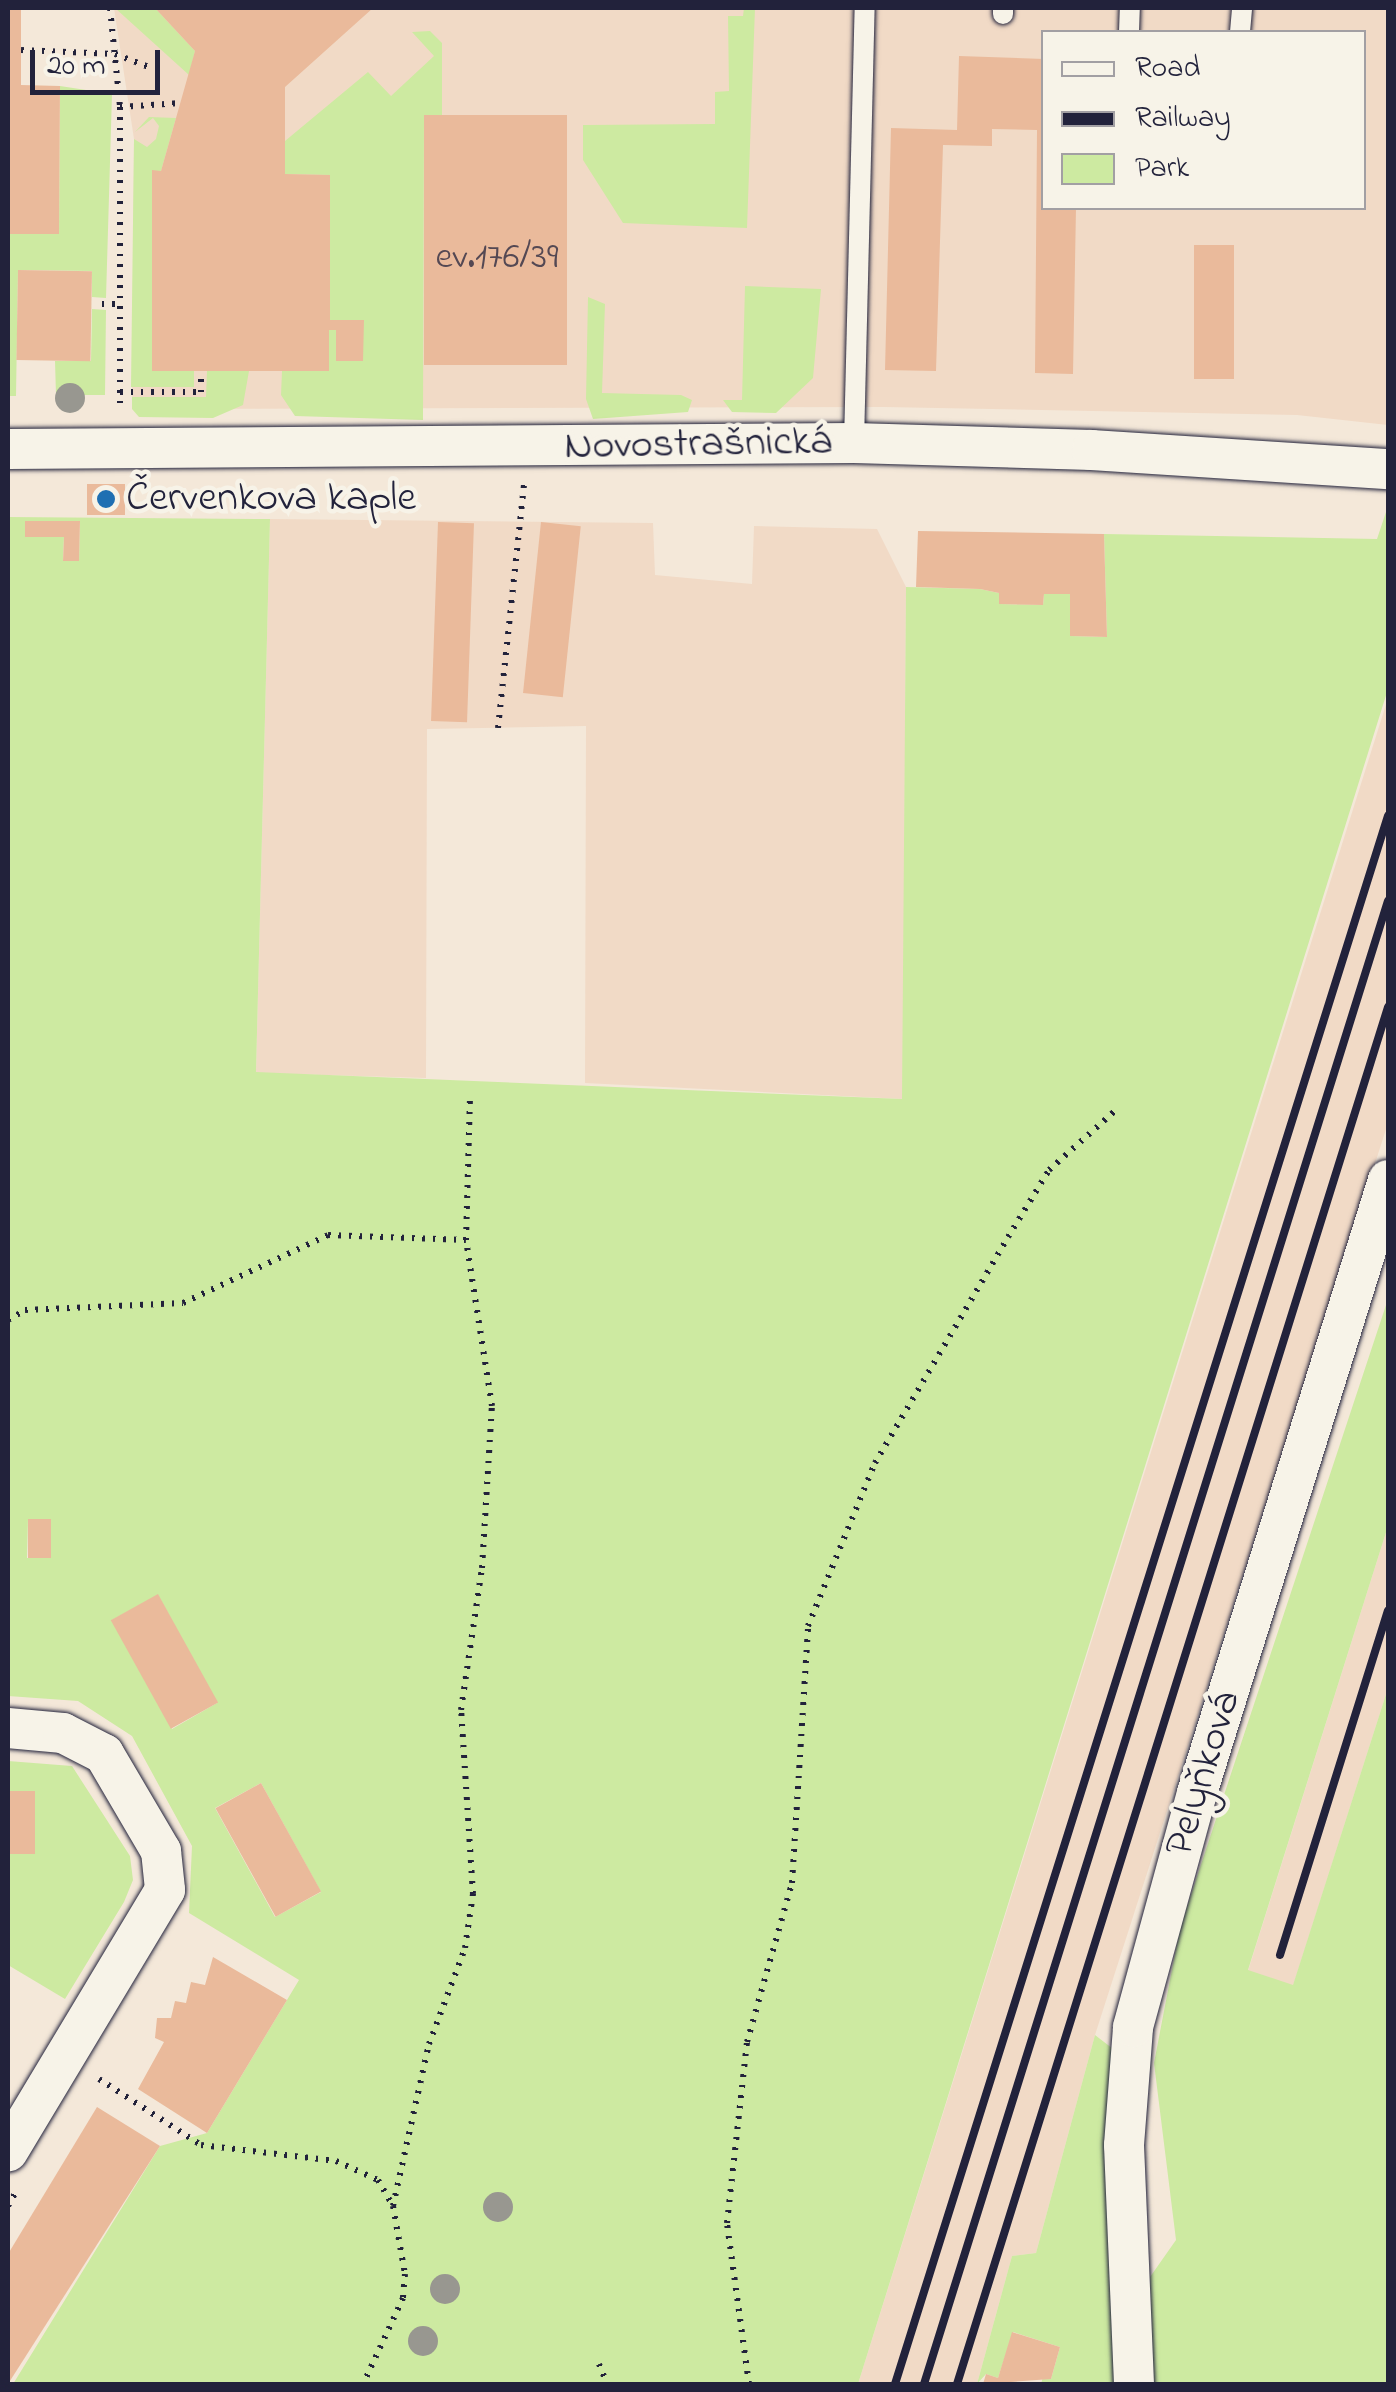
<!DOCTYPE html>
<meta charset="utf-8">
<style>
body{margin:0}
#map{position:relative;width:1396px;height:2392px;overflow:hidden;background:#f4e8d9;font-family:"Indie Flower",sans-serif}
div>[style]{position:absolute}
.built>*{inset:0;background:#f1dac6}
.green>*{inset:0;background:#cdeaa1}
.building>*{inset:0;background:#eaba9b;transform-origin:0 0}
.path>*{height:6px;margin-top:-3px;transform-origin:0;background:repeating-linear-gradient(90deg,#22223b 0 2.5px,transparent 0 10.5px)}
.roads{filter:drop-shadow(0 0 2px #22223b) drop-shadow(0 0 2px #22223b)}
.lane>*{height:20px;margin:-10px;padding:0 10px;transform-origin:10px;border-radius:10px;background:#f7f3e8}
.street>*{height:40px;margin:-20px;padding:0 20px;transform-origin:20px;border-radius:20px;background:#f7f3e8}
.rail>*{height:8px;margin:-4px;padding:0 4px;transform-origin:4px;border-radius:4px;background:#22223b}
.trees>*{width:30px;height:30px;margin:-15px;border-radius:50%;background:#989790}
.dots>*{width:28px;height:28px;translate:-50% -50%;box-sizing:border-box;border:5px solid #f7f3e8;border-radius:50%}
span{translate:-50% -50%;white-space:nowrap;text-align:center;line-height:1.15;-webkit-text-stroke:9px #f7f3e8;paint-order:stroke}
.number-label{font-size:38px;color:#544853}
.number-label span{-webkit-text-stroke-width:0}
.street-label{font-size:42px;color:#22223b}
.poi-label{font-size:42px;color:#22223b}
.left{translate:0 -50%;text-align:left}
.frame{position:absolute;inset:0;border:10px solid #22223b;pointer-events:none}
.legend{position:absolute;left:1041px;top:30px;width:325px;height:180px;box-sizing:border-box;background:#f7f3e8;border:2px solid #a29fa3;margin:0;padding:12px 18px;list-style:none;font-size:30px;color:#22223b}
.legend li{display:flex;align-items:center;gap:20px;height:50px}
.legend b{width:50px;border:2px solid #a29fa3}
.scale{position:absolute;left:30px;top:50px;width:130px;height:45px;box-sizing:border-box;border:5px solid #22223b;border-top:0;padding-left:12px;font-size:30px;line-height:35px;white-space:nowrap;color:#22223b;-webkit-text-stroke:8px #f7f3e8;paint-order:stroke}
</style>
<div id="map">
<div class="built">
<div style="clip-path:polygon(evenodd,114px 8px,1388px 8px,1388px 425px,1297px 415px,884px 407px,132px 409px,134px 139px,114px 8px,1044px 32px,1364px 32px,1364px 208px,1044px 208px,1044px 32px)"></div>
<div style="clip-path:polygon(270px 519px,653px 523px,655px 575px,752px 584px,754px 526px,877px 529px,906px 587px,903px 1099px,585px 1083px,586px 726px,427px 729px,426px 1078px,256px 1073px)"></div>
<div style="clip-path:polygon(1388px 698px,1388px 1123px,1095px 2035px,1036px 2253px,1012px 2256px,977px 2384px,858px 2384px)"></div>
<div style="clip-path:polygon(1388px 1526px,1388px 1688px,1293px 1986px,1248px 1971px)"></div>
</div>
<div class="green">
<div style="clip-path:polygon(115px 8px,155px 8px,195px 51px,189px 75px)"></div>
<div style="clip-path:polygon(744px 8px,755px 8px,747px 228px,623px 223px,583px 160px,583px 125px,715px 124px,715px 92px,729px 91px,728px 16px,743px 16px)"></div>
<div style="clip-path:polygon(430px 31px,442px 43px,442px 115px,424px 116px,423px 420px,295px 416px,281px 395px,282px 371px,329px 371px,329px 330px,336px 330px,337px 361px,363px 361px,363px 320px,330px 320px,330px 175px,285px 174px,285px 141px,368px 72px,391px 96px,434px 56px,412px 32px)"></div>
<div style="clip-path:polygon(60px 86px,112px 94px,106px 298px,92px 297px,92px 271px,18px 270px,16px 396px,8px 396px,8px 233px,59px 234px)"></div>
<div style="clip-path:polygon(149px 117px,176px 118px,161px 171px,152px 171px,152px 370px,194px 371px,194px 387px,131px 387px,134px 139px,147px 147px,156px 139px,159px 126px,153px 118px,135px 132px)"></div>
<div style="clip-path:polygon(745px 286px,821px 289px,813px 378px,776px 413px,732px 412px,723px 400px,742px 400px)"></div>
<div style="clip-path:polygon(588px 297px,605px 304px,602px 393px,681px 395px,692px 400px,688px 412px,593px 419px,586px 399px)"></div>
<div style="clip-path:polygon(92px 309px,106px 310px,105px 395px,56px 395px,55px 361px,91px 361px)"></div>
<div style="clip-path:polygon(207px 371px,249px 371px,243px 405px,213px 418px,139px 417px,132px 409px,132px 397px,206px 397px)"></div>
<div style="clip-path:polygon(evenodd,1388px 506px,1388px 689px,858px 2384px,13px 2384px,160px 2146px,207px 2133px,299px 1980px,189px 1913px,192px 1846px,132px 1736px,78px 1701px,8px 1696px,8px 517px,270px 519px,256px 1072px,902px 1099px,906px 587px,980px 589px,999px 593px,1000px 604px,1043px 605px,1044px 594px,1070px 594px,1070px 636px,1107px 637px,1104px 534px,1377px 539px,1388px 506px,25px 521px,80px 522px,79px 561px,63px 560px,64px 537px,25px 536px,25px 521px,1388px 506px,28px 1519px,51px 1520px,50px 1558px,27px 1558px,28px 1519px,1388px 506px,158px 1595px,217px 1703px,172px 1729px,112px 1620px,158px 1595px,1388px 506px,261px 1783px,321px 1892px,275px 1917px,215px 1808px,261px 1783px)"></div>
<div style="clip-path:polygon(1388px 1299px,1388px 1526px,1248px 1970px,1293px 1985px,1388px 1688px,1388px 2384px,1153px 2384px,1150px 2277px,1176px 2240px,1154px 2063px,1180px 1928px)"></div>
<div style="clip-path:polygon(8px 1761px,72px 1766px,130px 1856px,133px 1880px,124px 1902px,65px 1999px,8px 1965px,8px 1854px,34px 1854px,35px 1792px,8px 1791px)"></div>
<div style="clip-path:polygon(1095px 2035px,1117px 2052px,1120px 2384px,1041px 2384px,1043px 2377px,1051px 2379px,1060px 2347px,1013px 2332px,998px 2378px,986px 2374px,977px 2384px,1012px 2256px,1036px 2253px)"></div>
</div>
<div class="building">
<div style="clip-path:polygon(8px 8px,21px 8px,21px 85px,60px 86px,59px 234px,8px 234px)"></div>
<div style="clip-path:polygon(155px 8px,373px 8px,285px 87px,285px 174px,330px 175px,330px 320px,364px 320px,363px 361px,336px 361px,336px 330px,329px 330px,329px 371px,152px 371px,152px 170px,161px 171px,195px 51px)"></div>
<div style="clip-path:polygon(959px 56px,1044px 59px,1044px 208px,1076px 208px,1073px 374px,1035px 373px,1037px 130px,992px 129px,992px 146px,943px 145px,936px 371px,885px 370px,891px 128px,957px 130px)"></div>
<div style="left:424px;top:115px;width:143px;height:250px"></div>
<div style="left:1234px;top:245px;width:134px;height:40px;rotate:90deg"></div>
<div style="left:18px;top:270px;width:74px;height:90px;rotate:1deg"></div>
<div style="left:87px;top:484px;width:38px;height:31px"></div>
<div style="clip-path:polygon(25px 521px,80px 521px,79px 561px,63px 561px,64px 537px,25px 537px)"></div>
<div style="left:438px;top:522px;width:36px;height:199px;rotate:2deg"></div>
<div style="left:541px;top:522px;width:40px;height:172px;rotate:6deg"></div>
<div style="clip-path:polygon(918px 531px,1104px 534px,1107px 637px,1070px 636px,1070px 594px,1044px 594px,1043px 605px,999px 604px,999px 593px,980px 589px,916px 587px)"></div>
<div style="left:28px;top:1519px;width:23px;height:39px"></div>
<div style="left:158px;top:1594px;width:124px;height:54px;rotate:61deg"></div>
<div style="left:261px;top:1783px;width:124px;height:52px;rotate:61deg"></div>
<div style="left:8px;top:1791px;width:27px;height:63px"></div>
<div style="clip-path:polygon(213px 1957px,287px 2000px,207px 2133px,138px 2089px,164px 2042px,155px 2038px,157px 2018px,171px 2018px,175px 2001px,186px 2003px,191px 1982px,205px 1985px)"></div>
<div style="clip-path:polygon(97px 2107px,160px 2146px,8px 2384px,8px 2254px)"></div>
<div style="clip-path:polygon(1012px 2332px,1060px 2347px,1051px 2379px,983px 2384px,986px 2374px,998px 2378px)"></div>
</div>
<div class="path">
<div style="left:110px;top:8px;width:100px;rotate:84.2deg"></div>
<div style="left:120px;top:107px;width:304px;rotate:90deg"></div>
<div style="left:21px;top:50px;width:94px;rotate:2.4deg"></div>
<div style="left:115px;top:54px;width:40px;rotate:21deg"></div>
<div style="left:120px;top:107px;width:61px;rotate:-3.8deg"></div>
<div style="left:102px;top:304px;width:18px"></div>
<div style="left:120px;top:392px;width:81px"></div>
<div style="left:201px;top:392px;width:21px;rotate:-90deg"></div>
<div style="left:498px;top:728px;width:246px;rotate:-83.9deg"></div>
<div style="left:8px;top:1320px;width:20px;rotate:-30deg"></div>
<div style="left:25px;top:1310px;width:158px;rotate:-2.5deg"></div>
<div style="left:183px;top:1303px;width:160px;rotate:-25.1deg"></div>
<div style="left:328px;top:1235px;width:138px;rotate:2.1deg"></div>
<div style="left:466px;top:1240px;width:141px;rotate:-88.4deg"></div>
<div style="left:99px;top:2079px;width:121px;rotate:32.9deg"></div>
<div style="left:201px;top:2145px;width:136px;rotate:6.8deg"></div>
<div style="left:336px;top:2161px;width:46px;rotate:24.3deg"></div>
<div style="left:378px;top:2180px;width:30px;rotate:60deg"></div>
<div style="left:393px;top:2206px;width:69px;rotate:80deg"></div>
<div style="left:405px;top:2274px;width:24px;rotate:95deg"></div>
<div style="left:403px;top:2298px;width:95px;rotate:114.9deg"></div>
<div style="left:8px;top:2206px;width:18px;rotate:-61deg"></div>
<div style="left:393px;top:2206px;width:166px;rotate:-77.5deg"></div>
<div style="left:429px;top:2044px;width:103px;rotate:-69.4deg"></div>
<div style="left:465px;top:1948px;width:55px;rotate:-81.6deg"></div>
<div style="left:473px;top:1894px;width:184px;rotate:-93.7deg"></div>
<div style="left:461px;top:1710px;width:144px;rotate:-81.6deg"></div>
<div style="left:482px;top:1568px;width:162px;rotate:-86.5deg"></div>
<div style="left:492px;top:1406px;width:168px;rotate:-98.9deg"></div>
<div style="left:599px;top:2364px;width:22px;rotate:68deg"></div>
<div style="left:749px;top:2384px;width:162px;rotate:-97.8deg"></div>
<div style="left:727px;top:2223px;width:182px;rotate:-83.7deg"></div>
<div style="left:747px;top:2042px;width:165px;rotate:-74.2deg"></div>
<div style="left:792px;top:1883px;width:257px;rotate:-86.4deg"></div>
<div style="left:808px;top:1626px;width:176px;rotate:-67.7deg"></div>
<div style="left:875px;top:1463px;width:262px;rotate:-59.5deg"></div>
<div style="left:1008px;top:1237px;width:79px;rotate:-58.5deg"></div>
<div style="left:1049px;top:1170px;width:91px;rotate:-41.9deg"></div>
</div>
<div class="roads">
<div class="lane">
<div style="left:1003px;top:14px;width:6px;rotate:-90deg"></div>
<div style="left:1129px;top:32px;width:24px;rotate:-88deg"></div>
<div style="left:1240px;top:32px;width:24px;rotate:-85deg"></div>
<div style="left:854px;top:443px;width:435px;rotate:-88.6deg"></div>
</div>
<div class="street">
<div style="left:8px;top:449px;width:846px;rotate:-0.41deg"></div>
<div style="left:854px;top:443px;width:238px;rotate:1.7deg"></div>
<div style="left:1092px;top:450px;width:297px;rotate:3.7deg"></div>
<div style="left:8px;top:1728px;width:55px;rotate:5.2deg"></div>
<div style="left:63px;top:1733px;width:46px;rotate:27.1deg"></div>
<div style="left:104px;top:1754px;width:113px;rotate:59.6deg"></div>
<div style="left:161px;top:1851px;width:39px;rotate:84deg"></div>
<div style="left:165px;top:1890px;width:305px;rotate:121deg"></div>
<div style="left:1134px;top:2384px;width:239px;rotate:-92.4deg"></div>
<div style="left:1124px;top:2145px;width:118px;rotate:-85.6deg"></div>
<div style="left:1133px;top:2027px;width:243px;rotate:-74.7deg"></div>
<div style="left:1197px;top:1793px;width:642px;rotate:-72.69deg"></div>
</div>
</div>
<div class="rail">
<div style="left:1280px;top:1955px;width:361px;rotate:-72.6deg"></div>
<div style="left:895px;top:2384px;width:1644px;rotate:-72.55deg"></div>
<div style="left:924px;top:2384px;width:1554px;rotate:-72.63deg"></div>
<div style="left:957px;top:2384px;width:1443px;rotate:-72.62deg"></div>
</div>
<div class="trees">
<div style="left:70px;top:398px"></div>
<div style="left:498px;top:2207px"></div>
<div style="left:445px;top:2289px"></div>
<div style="left:423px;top:2341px"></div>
</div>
<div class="dots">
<div style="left:106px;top:499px;background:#1f6fb2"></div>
</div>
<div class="number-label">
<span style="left:497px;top:259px">ev.176/39</span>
</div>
<div class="street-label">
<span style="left:698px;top:445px;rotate:-1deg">Novostrašnická</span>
<span style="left:1204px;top:1774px;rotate:-73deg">Pelyňková</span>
</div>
<div class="poi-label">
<span class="left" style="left:126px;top:499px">Červenkova kaple</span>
</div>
<div class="frame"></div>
<ul class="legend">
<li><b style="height:12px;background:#f7f3e8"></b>Road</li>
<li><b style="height:12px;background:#22223b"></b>Railway</li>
<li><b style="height:28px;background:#cdeaa1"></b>Park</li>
</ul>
<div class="scale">20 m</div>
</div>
